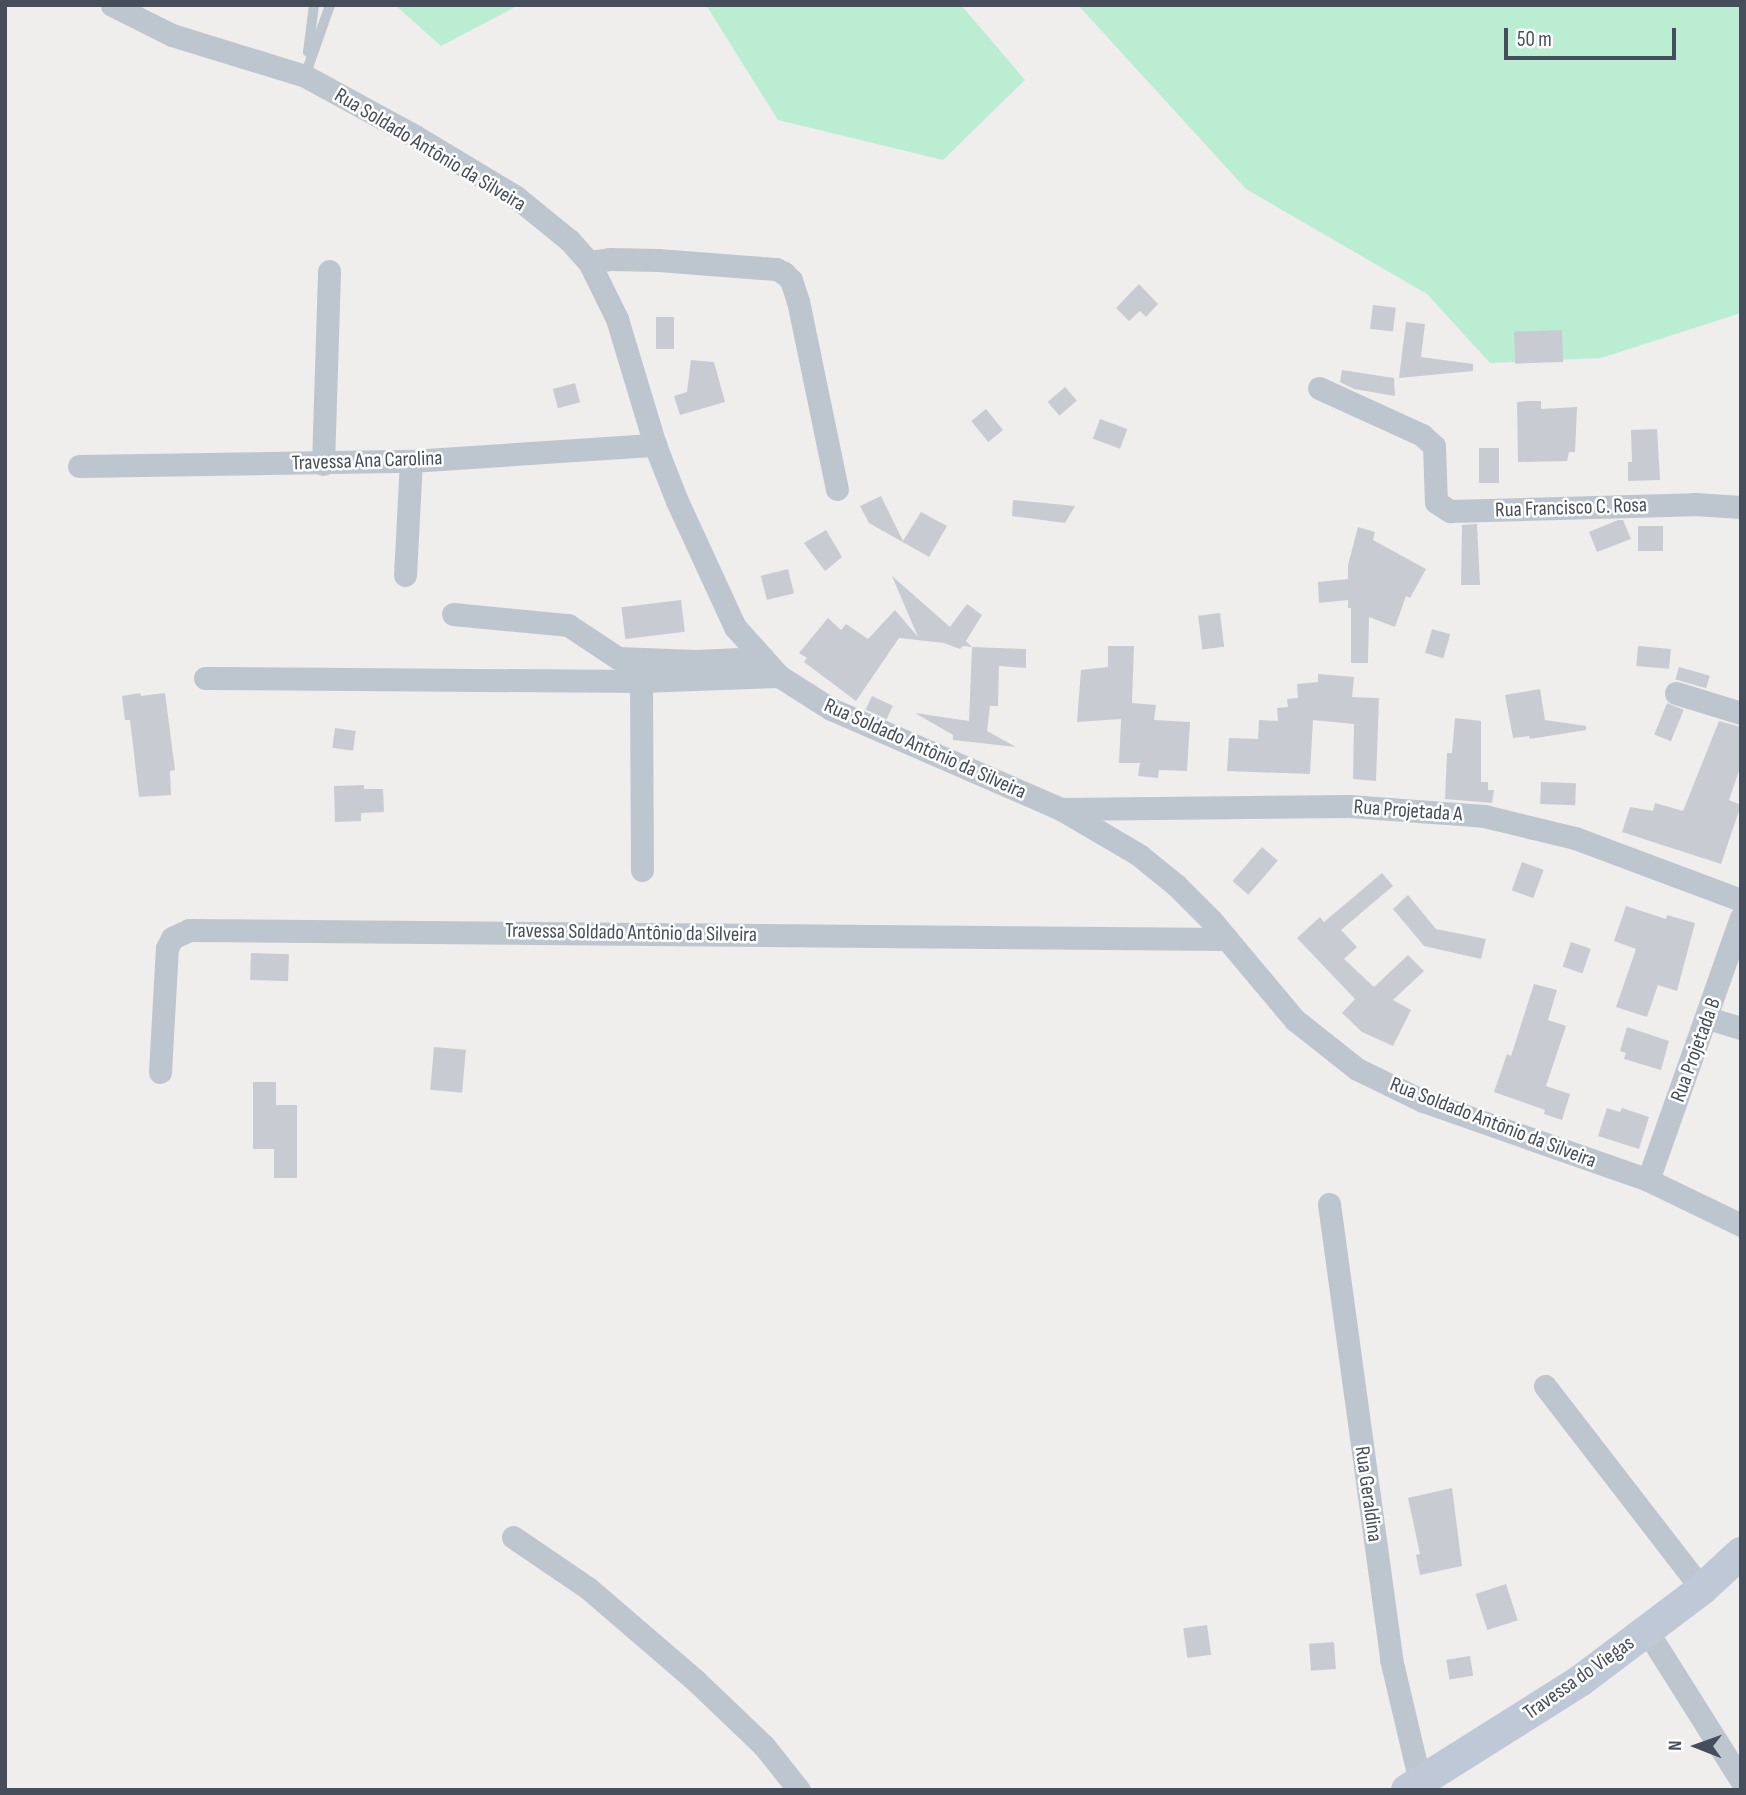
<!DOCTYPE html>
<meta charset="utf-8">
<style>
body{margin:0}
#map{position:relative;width:1746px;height:1795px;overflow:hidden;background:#f0eded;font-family:"Sofia Sans Condensed",sans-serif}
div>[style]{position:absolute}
.green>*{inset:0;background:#bbedd3}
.building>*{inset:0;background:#c9cbd3;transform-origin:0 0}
.lane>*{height:10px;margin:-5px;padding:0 5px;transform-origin:5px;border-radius:5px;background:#bdc6cf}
.street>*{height:23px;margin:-11.5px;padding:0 11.5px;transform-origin:11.5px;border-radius:11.5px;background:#bdc6cf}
.secondary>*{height:32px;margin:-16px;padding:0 16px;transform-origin:16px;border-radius:16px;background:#bfc8d6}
span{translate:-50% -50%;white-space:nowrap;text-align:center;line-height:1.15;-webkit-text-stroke:5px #fff;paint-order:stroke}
.street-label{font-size:21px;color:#454e5a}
.frame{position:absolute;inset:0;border:7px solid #454e5a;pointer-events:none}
.north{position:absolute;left:1662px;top:1711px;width:70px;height:70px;-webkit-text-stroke:5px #fff;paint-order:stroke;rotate:271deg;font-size:19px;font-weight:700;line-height:28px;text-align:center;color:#454e5a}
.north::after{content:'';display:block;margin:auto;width:24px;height:32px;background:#454e5a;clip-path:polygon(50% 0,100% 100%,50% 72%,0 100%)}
.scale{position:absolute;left:1504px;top:28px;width:172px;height:32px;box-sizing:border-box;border:4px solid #454e5a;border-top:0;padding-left:9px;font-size:21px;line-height:24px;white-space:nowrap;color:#454e5a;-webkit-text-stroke:5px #fff;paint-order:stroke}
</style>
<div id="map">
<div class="green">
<div style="clip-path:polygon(395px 5px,519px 5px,441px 46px)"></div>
<div style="clip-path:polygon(706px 5px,961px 5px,1025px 80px,943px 160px,778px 120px)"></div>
<div style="clip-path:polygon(1078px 5px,1741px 5px,1741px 313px,1601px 358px,1490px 363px,1427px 294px,1246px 189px)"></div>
</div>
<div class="building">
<div style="clip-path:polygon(1139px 284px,1158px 304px,1146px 317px,1140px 311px,1129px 321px,1116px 308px)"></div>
<div style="left:1373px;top:305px;width:23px;height:24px;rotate:7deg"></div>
<div style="left:674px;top:317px;width:32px;height:18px;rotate:90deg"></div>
<div style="clip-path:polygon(1406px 322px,1425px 324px,1421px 357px,1473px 364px,1473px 371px,1399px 378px)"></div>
<div style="left:1562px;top:330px;width:32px;height:48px;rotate:88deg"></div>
<div style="clip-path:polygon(691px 360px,714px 362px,725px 402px,680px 415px,674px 396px,687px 392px)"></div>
<div style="clip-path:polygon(1342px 370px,1394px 378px,1395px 396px,1354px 389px,1340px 382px)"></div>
<div style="left:575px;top:383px;width:20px;height:23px;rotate:75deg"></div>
<div style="left:1065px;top:387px;width:18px;height:23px;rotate:49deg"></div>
<div style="clip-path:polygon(1529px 401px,1541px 401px,1541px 409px,1577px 407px,1575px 452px,1569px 452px,1567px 461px,1518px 462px,1517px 402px)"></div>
<div style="left:986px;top:409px;width:27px;height:19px;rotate:51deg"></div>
<div style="left:1100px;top:419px;width:29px;height:21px;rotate:20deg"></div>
<div style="clip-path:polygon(1657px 429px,1660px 480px,1628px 481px,1628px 462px,1632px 462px,1631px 430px)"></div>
<div style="left:1479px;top:448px;width:20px;height:35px"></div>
<div style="clip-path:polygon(881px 496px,903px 541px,921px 512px,947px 526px,929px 557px,869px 523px,860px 506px)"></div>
<div style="clip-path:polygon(1013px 500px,1075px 506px,1065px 523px,1012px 516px)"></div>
<div style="clip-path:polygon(1618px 520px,1623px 520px,1631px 539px,1597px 552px,1589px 532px)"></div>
<div style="clip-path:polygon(1477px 524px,1480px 585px,1461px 585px,1462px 525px)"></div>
<div style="left:1638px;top:526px;width:25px;height:25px"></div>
<div style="clip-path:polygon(1358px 527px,1375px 532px,1373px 540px,1426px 569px,1410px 598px,1406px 596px,1395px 627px,1369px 617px,1368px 663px,1351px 663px,1351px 608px,1348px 608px,1348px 600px,1319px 603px,1318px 582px,1348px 579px,1348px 565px)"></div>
<div style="clip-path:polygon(826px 530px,842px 557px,825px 571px,804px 543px)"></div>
<div style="left:788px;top:569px;width:25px;height:28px;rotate:76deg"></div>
<div style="clip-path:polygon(892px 576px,950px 627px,967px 604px,982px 615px,966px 641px,972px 647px,1026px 649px,1026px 668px,999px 666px,998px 706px,990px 706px,987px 731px,1016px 747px,953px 740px,953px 735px,915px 713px,969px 721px,972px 647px,963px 646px,960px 649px,944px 643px,899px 638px,856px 701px,804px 662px,807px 658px,799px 653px,828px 618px,841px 630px,846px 624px,868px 639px,895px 610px,918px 637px)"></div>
<div style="left:681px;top:600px;width:32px;height:60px;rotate:83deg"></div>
<div style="left:1220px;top:613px;width:34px;height:22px;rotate:83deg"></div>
<div style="left:1432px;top:629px;width:19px;height:25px;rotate:16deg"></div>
<div style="clip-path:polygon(1108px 646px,1134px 646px,1132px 703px,1156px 705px,1154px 720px,1190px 722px,1187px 771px,1159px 770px,1158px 778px,1138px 776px,1140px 763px,1119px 763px,1121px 719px,1077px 722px,1081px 670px,1108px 667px)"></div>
<div style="left:1638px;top:646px;width:33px;height:20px;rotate:5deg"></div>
<div style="left:1679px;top:667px;width:32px;height:13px;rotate:16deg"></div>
<div style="clip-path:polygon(1318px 674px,1354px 677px,1352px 697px,1379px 698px,1376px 781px,1353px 779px,1354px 724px,1313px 720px,1310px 774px,1227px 771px,1229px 738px,1258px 739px,1259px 720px,1278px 721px,1277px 708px,1288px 707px,1287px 699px,1298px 698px,1297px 684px,1318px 682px)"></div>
<div style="clip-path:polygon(1540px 689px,1545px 720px,1586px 726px,1586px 730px,1530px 739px,1529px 736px,1513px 738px,1505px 695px)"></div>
<div style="clip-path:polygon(140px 693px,141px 696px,165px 693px,175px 770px,170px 771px,171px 795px,139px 797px,130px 720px,125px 720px,122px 696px)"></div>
<div style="left:872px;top:696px;width:23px;height:15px;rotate:25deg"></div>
<div style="left:1667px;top:703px;width:18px;height:34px;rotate:22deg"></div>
<div style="clip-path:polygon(1455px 718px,1481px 721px,1481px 782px,1488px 782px,1488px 790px,1494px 790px,1492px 803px,1445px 799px,1447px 753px,1452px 753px)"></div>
<div style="clip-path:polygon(1719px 721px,1741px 727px,1741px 765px,1729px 800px,1741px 805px,1721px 864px,1622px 832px,1630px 807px,1653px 811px,1655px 803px,1683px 811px)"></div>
<div style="left:335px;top:728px;width:21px;height:20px;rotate:8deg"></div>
<div style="left:1541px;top:782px;width:35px;height:22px;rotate:2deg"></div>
<div style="clip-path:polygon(364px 785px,364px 789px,383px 789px,384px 812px,361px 813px,361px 821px,335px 822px,334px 786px)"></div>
<div style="left:1262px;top:847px;width:21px;height:45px;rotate:41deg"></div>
<div style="left:1522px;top:862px;width:23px;height:30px;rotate:20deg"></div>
<div style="clip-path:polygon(1382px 873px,1393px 886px,1341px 930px,1357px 947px,1344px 959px,1374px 987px,1408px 955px,1424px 971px,1393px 1000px,1411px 1010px,1393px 1046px,1362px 1032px,1342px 1013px,1355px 999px,1297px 938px,1320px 917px,1324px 922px)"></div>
<div style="clip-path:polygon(1408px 895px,1436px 929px,1486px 939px,1481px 959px,1424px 946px,1393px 909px)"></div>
<div style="clip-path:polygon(1626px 906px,1666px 919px,1667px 915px,1695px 923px,1677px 991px,1658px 985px,1647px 1017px,1616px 1007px,1636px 949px,1614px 941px)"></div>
<div style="left:1571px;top:942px;width:21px;height:26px;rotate:19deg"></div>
<div style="left:251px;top:953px;width:38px;height:27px;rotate:2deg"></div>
<div style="clip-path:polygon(1534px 984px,1557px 990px,1548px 1020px,1566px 1026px,1546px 1086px,1570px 1094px,1562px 1120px,1544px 1114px,1545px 1110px,1494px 1092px,1507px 1054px,1511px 1056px)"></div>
<div style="clip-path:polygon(1627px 1027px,1669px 1041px,1661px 1070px,1624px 1059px,1626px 1053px,1620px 1051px)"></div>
<div style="left:434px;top:1047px;width:32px;height:43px;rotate:5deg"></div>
<div style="clip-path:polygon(253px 1082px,276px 1082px,276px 1105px,297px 1105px,297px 1178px,274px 1178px,274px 1149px,253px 1149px)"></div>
<div style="clip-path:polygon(1607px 1108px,1620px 1112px,1622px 1108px,1649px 1117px,1639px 1149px,1598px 1136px)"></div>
<div style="clip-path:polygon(1452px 1488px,1462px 1566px,1420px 1575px,1416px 1555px,1420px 1554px,1408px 1498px)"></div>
<div style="left:1506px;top:1584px;width:38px;height:32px;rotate:72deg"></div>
<div style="left:1207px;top:1625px;width:30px;height:24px;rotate:82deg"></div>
<div style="left:1334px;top:1642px;width:27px;height:25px;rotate:86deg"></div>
<div style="left:1470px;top:1656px;width:20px;height:24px;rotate:81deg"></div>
</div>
<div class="lane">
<div style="left:308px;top:52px;width:47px;rotate:-82.7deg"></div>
<div style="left:305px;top:76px;width:75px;rotate:-70.6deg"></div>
</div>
<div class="street">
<div style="left:112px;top:5px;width:67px;rotate:26.6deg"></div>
<div style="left:172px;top:35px;width:139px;rotate:17.1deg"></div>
<div style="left:305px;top:76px;width:125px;rotate:28.6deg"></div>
<div style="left:415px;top:136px;width:118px;rotate:31.1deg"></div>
<div style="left:516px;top:197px;width:68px;rotate:39.1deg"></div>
<div style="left:569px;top:240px;width:30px;rotate:48deg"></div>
<div style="left:589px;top:262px;width:64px;rotate:63.8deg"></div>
<div style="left:617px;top:319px;width:132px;rotate:73.2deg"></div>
<div style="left:655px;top:445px;width:60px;rotate:68.6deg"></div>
<div style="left:677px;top:501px;width:139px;rotate:65.3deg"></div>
<div style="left:735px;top:627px;width:66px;rotate:48.1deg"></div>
<div style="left:779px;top:676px;width:62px;rotate:32.4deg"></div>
<div style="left:831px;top:709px;width:251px;rotate:23.5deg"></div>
<div style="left:1061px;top:809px;width:91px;rotate:30.5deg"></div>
<div style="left:1139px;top:855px;width:48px;rotate:39deg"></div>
<div style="left:1176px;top:885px;width:49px;rotate:45deg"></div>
<div style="left:1211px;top:920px;width:131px;rotate:50deg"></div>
<div style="left:1295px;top:1020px;width:79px;rotate:38.3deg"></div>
<div style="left:1357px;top:1069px;width:73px;rotate:25.9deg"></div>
<div style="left:1423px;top:1101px;width:238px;rotate:19.3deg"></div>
<div style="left:1648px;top:1180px;width:103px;rotate:25.8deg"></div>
<div style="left:589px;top:262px;width:21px;rotate:-8deg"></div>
<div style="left:610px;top:259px;width:48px;rotate:1.2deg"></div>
<div style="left:658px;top:260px;width:118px;rotate:4.4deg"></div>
<div style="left:776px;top:269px;width:9px;rotate:27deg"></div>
<div style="left:784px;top:273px;width:10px;rotate:45deg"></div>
<div style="left:791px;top:280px;width:22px;rotate:72deg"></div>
<div style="left:798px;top:301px;width:192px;rotate:78.3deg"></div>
<div style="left:1319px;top:388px;width:113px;rotate:24.5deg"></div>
<div style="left:1422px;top:435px;width:16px;rotate:43deg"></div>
<div style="left:1434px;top:446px;width:56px;rotate:88deg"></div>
<div style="left:1436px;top:502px;width:17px;rotate:33deg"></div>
<div style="left:1450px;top:511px;width:244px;rotate:-1.6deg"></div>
<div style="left:1694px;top:504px;width:47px;rotate:3.7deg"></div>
<div style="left:323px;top:464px;width:193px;rotate:-88.2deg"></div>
<div style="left:79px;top:466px;width:332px;rotate:-0.9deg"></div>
<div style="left:411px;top:461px;width:245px;rotate:-3.8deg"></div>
<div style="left:405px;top:575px;width:114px;rotate:-87deg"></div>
<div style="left:453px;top:614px;width:116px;rotate:5.5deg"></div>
<div style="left:568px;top:625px;width:60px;rotate:33.4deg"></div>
<div style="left:618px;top:658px;width:78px;rotate:2.2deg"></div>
<div style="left:696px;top:661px;width:67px;rotate:-2.6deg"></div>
<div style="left:205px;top:678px;width:436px;rotate:0.4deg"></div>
<div style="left:641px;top:681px;width:138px;rotate:-2.1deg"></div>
<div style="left:641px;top:681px;width:189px;rotate:89.7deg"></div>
<div style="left:1676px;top:693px;width:68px;rotate:17.1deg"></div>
<div style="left:1061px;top:809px;width:288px;rotate:-0.6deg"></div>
<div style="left:1349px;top:806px;width:135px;rotate:4.2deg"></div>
<div style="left:1484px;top:816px;width:94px;rotate:13.6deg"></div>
<div style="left:1575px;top:838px;width:177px;rotate:20.5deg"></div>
<div style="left:1708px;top:1018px;width:34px;rotate:17deg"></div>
<div style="left:160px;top:1072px;width:124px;rotate:-86.8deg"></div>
<div style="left:167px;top:948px;width:11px;rotate:-63deg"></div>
<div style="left:172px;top:938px;width:19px;rotate:-25deg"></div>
<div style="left:189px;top:930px;width:1038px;rotate:0.5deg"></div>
<div style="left:1648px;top:1180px;width:278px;rotate:-70.5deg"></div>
<div style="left:1329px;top:1204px;width:459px;rotate:82.2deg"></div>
<div style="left:1391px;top:1659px;width:126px;rotate:76.7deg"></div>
<div style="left:1545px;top:1386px;width:257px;rotate:52.3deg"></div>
<div style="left:513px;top:1537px;width:91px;rotate:34.2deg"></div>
<div style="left:588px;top:1588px;width:143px;rotate:40.7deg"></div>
<div style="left:696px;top:1681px;width:94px;rotate:43.7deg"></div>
<div style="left:764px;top:1746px;width:56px;rotate:51.5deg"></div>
<div style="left:1647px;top:1631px;width:176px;rotate:57.8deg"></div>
</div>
<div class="secondary">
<div style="left:1407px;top:1790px;width:204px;rotate:-32.2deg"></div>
<div style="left:1580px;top:1681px;width:153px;rotate:-37deg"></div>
<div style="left:1702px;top:1589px;width:53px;rotate:-42.7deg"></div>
</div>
<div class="street-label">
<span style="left:430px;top:150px;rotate:31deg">Rua Soldado Antônio da Silveira</span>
<span style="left:367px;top:461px;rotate:-2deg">Travessa Ana Carolina</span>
<span style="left:1571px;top:508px;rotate:-2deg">Rua Francisco C. Rosa</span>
<span style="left:925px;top:749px;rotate:24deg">Rua Soldado Antônio da Silveira</span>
<span style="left:1408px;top:811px;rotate:4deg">Rua Projetada A</span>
<span style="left:631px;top:933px;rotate:1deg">Travessa Soldado Antônio da Silveira</span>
<span style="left:1696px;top:1050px;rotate:-70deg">Rua Projetada B</span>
<span style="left:1493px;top:1123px;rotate:21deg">Rua Soldado Antônio da Silveira</span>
<span style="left:1368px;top:1494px;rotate:82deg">Rua Geraldina</span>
<span style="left:1579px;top:1678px;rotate:-35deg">Travessa do Viegas</span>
</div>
<div class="frame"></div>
<div class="north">N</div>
<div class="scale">50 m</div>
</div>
